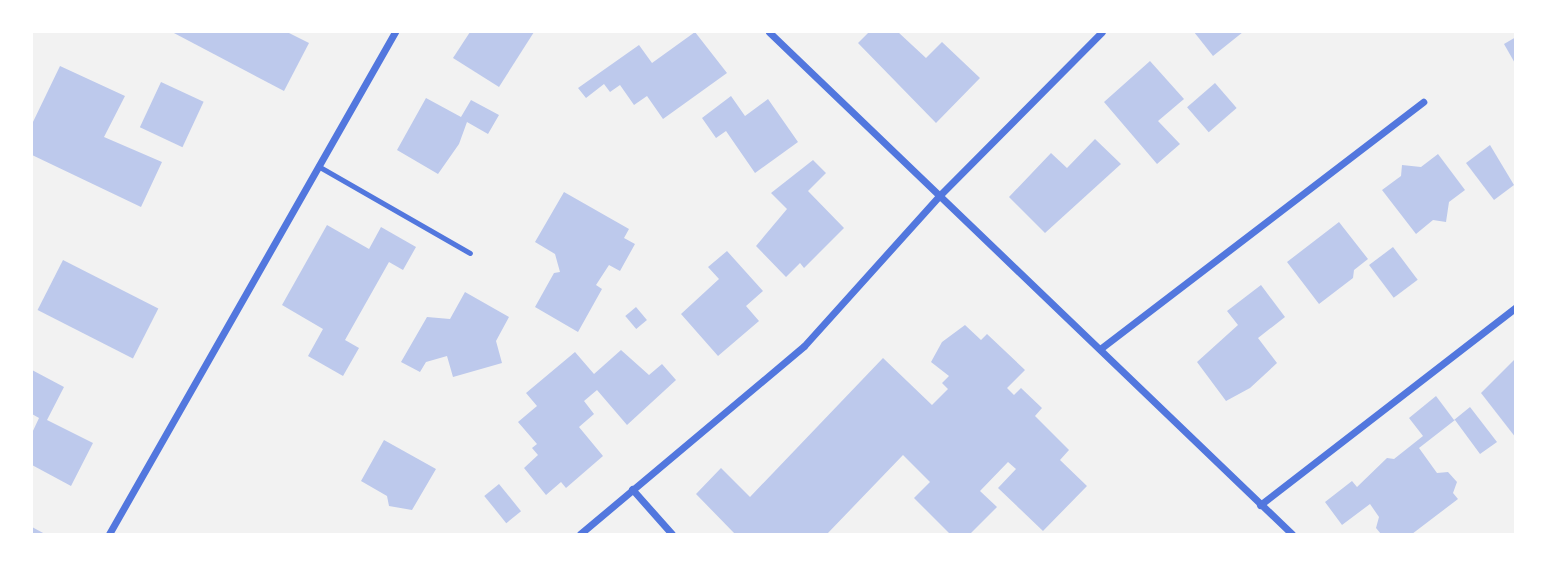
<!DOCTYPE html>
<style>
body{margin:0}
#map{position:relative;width:1547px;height:566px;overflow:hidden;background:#f2f2f2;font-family:Roboto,sans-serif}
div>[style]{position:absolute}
.building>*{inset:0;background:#bdc9ec;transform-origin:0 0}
.service>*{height:5px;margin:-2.5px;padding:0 2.5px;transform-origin:2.5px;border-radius:2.5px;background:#5277de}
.minor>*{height:7px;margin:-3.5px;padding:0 3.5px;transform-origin:3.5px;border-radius:3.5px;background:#5277de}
span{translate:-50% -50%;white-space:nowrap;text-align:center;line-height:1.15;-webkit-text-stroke:5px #fff;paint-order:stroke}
.frame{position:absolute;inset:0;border:33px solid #fff;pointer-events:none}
</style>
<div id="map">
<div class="building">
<div style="clip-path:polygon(172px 32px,287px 32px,309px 43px,284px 91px)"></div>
<div style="clip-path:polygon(470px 32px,534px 32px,499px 87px,453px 58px)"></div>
<div style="clip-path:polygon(695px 32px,727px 73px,663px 119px,647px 96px,634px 105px,620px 85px,610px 92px,604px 84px,586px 98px,578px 88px,639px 45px,652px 63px)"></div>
<div style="clip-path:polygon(869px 32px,898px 32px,926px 58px,942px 42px,980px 78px,936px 123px,858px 43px)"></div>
<div style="clip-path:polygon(1194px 32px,1243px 32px,1213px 56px)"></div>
<div style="clip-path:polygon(1516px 37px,1516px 65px,1504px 44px)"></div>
<div style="clip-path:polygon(1150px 61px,1184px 99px,1158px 121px,1180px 144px,1157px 164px,1104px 102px)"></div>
<div style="clip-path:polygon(60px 66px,125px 96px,104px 137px,162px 162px,141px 207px,32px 155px,32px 124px)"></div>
<div style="left:161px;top:82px;width:47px;height:50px;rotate:25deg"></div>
<div style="left:1215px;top:83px;width:33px;height:37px;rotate:49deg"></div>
<div style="clip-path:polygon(731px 96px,745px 116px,768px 99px,798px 142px,755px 173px,726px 131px,716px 138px,702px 118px)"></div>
<div style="clip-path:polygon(426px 98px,461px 117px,471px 100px,499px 115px,488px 134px,467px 122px,459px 144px,438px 174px,397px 150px)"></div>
<div style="clip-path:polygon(1095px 139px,1121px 164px,1045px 233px,1009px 197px,1051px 153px,1067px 168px)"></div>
<div style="clip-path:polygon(1490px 145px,1514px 185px,1494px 200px,1466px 163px)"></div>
<div style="clip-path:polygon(1438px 154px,1465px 190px,1449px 202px,1446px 222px,1433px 220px,1416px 234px,1382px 190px,1401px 176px,1402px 165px,1421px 167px)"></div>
<div style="clip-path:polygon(813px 160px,826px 173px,808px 191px,844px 228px,804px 268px,800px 263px,786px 277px,756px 246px,787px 209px,771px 193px)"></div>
<div style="clip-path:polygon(564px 192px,629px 229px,624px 238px,635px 244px,620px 271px,609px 265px,596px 285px,602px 289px,578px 332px,535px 307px,554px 273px,560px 272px,555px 254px,535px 242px)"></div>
<div style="clip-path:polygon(1339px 222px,1368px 259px,1354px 270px,1353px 278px,1319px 304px,1287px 262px)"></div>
<div style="clip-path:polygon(327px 225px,369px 249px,381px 227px,416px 247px,403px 270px,389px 262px,345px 340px,359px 348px,343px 376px,308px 356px,323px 329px,282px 305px)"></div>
<div style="left:1393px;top:247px;width:41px;height:30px;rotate:53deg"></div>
<div style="clip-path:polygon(727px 251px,763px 291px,746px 306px,759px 321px,718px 356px,681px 314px,719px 279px,708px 267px)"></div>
<div style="left:63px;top:260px;width:107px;height:56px;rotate:27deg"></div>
<div style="clip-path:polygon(1261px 285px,1285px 317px,1258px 338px,1277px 363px,1250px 388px,1226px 401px,1197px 362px,1238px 325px,1227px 311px)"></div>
<div style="clip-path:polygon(465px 292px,509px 317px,496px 341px,502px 363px,453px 377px,447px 356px,426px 362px,420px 372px,401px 362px,427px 317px,450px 319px)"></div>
<div style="left:636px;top:307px;width:17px;height:14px;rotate:50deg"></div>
<div style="clip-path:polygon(965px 325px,981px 340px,987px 334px,1025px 370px,1007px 388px,1014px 395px,1021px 388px,1042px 408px,1035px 416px,1069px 450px,1060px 460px,1087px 486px,1043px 531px,998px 488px,1016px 469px,1008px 462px,980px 491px,997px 507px,970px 534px,950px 534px,914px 498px,930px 482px,903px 455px,827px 534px,735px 534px,696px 494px,721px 468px,750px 497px,883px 358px,932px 405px,948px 389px,942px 383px,949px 376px,931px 362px,942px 342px)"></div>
<div style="clip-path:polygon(621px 350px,649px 375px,662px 364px,676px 380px,627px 425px,597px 390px,584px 401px,594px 414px,579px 427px,603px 456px,566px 488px,561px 482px,546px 495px,524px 468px,538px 455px,532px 448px,537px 444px,518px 422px,537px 406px,526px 393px,575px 352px,594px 374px)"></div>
<div style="clip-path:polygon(1516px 358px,1516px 438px,1481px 393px)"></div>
<div style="clip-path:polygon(32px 370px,64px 387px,47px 420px,93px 443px,71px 486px,32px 465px,32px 433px,39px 418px,32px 414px)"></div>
<div style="clip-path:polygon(1436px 396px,1454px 420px,1470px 407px,1497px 442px,1480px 454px,1455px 420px,1419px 448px,1437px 473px,1448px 472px,1457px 482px,1453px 493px,1458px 499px,1412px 534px,1381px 534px,1376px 528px,1379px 517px,1370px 504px,1342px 525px,1325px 502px,1352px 481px,1357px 487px,1387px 458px,1394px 459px,1423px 436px,1409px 418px)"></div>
<div style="clip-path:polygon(384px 440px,436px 469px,412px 510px,389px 506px,387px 496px,361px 481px)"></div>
<div style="left:499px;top:484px;width:35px;height:19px;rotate:51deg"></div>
<div style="clip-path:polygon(32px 527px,45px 534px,32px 534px)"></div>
</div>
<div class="service">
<div style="left:318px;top:166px;width:175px;rotate:29.8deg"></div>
</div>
<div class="minor">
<div style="left:769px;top:32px;width:725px;rotate:43.83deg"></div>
<div style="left:1100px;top:349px;width:407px;rotate:-37.4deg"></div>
<div style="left:632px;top:489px;width:60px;rotate:48.4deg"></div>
<div style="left:1260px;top:505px;width:324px;rotate:-37.7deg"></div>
<div style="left:109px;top:534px;width:578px;rotate:-60.33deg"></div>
<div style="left:580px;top:534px;width:292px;rotate:-40deg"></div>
<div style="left:804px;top:346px;width:202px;rotate:-48deg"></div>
<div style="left:939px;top:196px;width:231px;rotate:-45.2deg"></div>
</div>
<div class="frame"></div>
</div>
